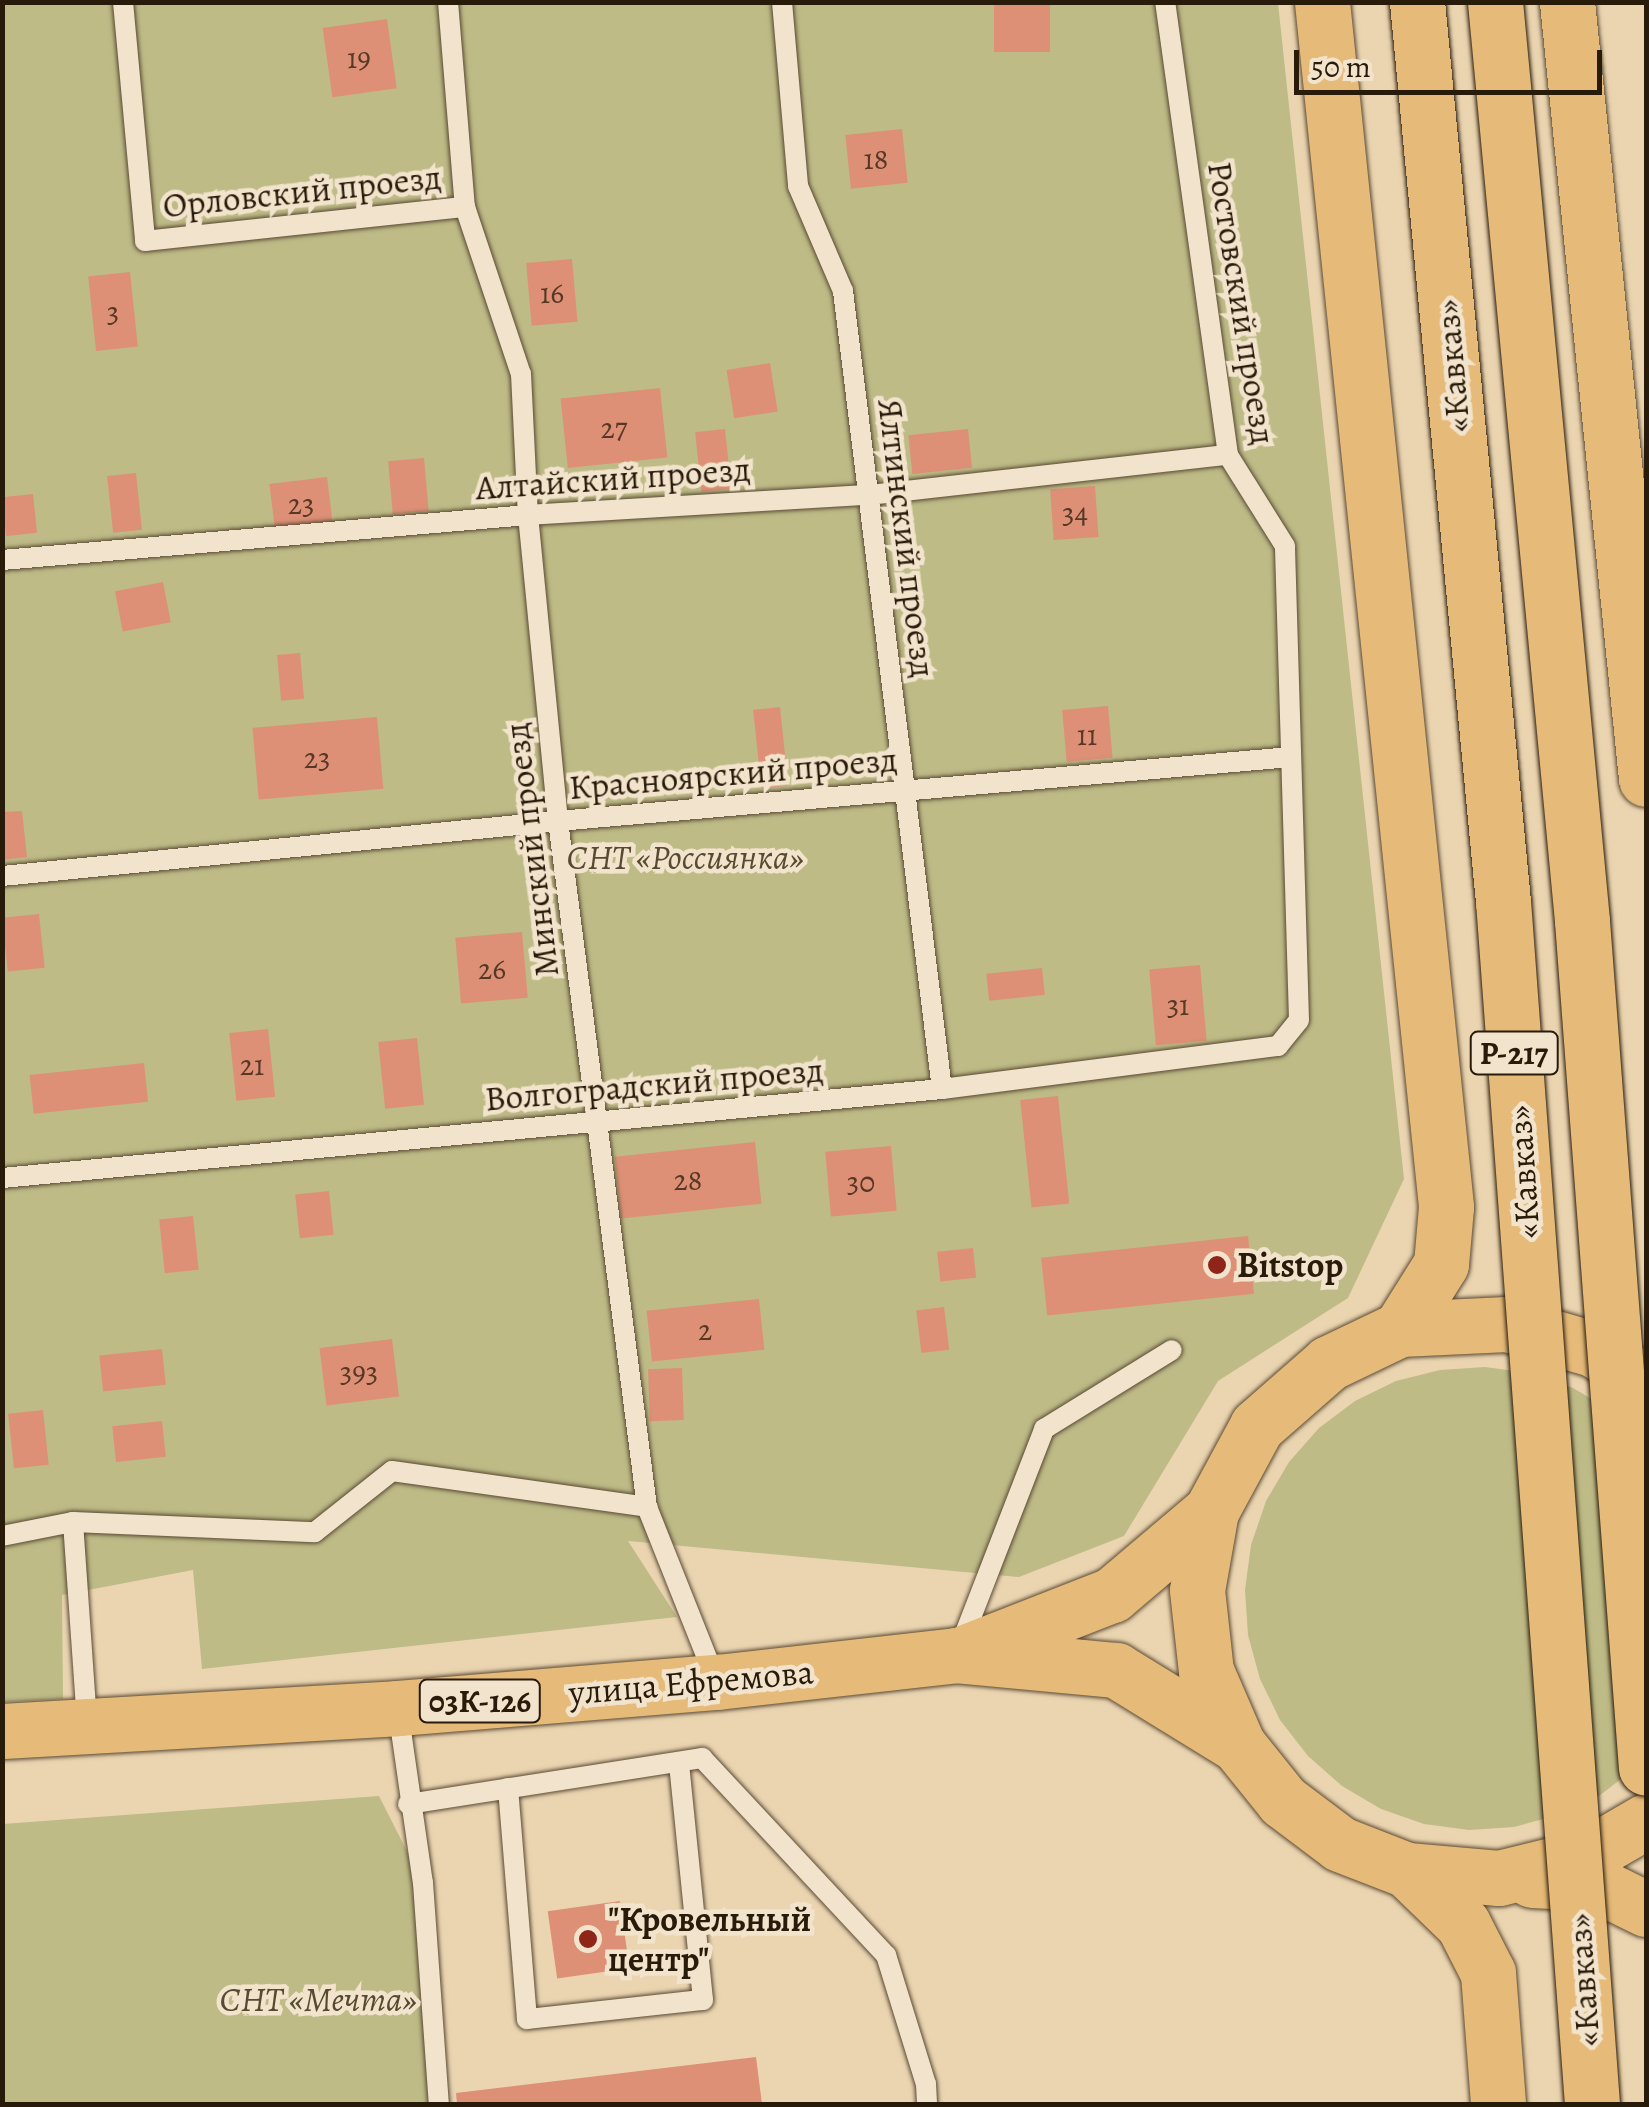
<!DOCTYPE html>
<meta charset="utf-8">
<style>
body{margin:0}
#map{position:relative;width:1649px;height:2107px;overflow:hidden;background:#ebd5b1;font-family:Alegreya,serif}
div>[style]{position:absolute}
.green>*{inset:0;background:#bebb87}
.building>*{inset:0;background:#dd9076;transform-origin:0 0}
.roads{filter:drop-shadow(0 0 2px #5a4a34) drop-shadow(0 0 2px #5a4a34)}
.service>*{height:20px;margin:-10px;padding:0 10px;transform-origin:10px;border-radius:10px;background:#f2e4cc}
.primary>*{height:55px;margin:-27.5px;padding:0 27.5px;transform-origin:27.5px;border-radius:27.5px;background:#e6ba78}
.bridges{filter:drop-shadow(0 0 2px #291b0a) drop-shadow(0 0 2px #291b0a)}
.trunk-bridge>*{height:55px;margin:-27.5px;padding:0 27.5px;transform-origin:27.5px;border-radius:27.5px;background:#e6ba78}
.dots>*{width:28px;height:28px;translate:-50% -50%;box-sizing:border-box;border:5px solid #f2e4cc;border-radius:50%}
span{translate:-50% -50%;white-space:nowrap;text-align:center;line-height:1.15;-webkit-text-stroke:9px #f2e4cc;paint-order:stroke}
.number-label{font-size:30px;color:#563825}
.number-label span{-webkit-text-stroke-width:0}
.shield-label span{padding:2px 8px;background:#f2e4cc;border:2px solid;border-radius:8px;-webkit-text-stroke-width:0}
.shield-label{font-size:32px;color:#291b0a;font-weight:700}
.street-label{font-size:35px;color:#291b0a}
.park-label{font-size:35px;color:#564b30;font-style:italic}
.poi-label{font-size:35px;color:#291b0a;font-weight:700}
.left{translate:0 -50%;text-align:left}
.frame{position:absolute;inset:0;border:5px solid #291b0a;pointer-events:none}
.scale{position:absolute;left:1294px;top:50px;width:308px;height:45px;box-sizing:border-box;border:5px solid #291b0a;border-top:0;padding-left:12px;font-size:30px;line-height:35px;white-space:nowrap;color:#291b0a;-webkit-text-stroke:8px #f2e4cc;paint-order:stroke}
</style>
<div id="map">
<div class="green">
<div style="clip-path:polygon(3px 3px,1278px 3px,1404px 1179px,1348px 1298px,1218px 1381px,1124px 1536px,1019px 1577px,628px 1541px,677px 1617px,202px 1669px,193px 1570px,62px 1595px,63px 1699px,3px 1702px)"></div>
<div style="clip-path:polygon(1485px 1367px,1530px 1373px,1573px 1388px,1612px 1411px,1635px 1768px,1599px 1796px,1558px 1815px,1514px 1827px,1469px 1830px,1424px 1824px,1381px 1809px,1342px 1786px,1308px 1756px,1280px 1720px,1260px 1679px,1248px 1635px,1245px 1590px,1251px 1545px,1266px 1501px,1289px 1462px,1319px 1428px,1355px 1401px,1396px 1381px,1440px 1370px)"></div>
<div style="clip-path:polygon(379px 1796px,423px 1883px,439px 2104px,3px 2104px,3px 1824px)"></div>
</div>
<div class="building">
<div style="left:994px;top:2px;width:56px;height:50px"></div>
<div style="left:387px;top:19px;width:70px;height:65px;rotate:82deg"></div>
<div style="left:902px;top:129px;width:54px;height:57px;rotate:84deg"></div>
<div style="left:572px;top:259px;width:63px;height:46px;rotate:85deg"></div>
<div style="left:130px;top:272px;width:75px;height:42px;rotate:84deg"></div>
<div style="left:770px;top:363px;width:49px;height:44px;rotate:81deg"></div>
<div style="left:660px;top:388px;width:70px;height:100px;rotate:84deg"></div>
<div style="left:725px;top:429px;width:60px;height:30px;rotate:84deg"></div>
<div style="left:968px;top:429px;width:39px;height:60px;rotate:84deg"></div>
<div style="left:424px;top:458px;width:53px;height:36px;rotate:85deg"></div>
<div style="left:136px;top:473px;width:57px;height:29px;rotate:84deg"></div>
<div style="left:327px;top:477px;width:49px;height:58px;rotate:83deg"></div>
<div style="left:1095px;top:486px;width:51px;height:45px;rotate:86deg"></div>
<div style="left:33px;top:494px;width:39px;height:31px;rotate:84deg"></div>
<div style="left:163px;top:582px;width:41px;height:49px;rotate:79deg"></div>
<div style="left:300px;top:653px;width:46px;height:23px;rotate:85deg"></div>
<div style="left:1108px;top:706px;width:52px;height:46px;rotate:85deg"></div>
<div style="left:780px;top:707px;width:79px;height:27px;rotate:84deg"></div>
<div style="left:377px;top:717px;width:72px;height:125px;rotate:85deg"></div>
<div style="clip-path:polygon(22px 811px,27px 857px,2px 860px,2px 812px)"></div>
<div style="left:39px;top:914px;width:54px;height:37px;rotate:84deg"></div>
<div style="left:522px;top:932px;width:66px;height:67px;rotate:85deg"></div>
<div style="left:1200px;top:965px;width:76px;height:51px;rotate:85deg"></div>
<div style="left:1042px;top:968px;width:27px;height:56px;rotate:84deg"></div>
<div style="left:268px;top:1029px;width:68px;height:39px;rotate:84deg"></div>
<div style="left:417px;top:1038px;width:67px;height:39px;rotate:84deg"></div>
<div style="left:144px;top:1063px;width:39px;height:115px;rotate:84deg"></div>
<div style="left:1058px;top:1096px;width:108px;height:38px;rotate:84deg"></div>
<div style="left:755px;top:1142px;width:62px;height:141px;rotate:84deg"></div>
<div style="left:891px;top:1146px;width:65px;height:66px;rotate:85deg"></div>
<div style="left:329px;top:1191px;width:44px;height:34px;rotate:84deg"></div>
<div style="left:193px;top:1216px;width:54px;height:34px;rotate:84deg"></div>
<div style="left:1248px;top:1236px;width:58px;height:208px;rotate:84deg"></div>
<div style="left:973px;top:1248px;width:30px;height:36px;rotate:84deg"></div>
<div style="left:759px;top:1299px;width:51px;height:113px;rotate:84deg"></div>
<div style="left:944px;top:1307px;width:43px;height:28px;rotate:83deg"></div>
<div style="left:392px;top:1339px;width:58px;height:73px;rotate:83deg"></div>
<div style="left:162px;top:1349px;width:36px;height:63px;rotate:84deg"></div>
<div style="left:682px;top:1368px;width:52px;height:34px;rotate:88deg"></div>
<div style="left:43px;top:1410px;width:55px;height:35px;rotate:84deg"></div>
<div style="left:162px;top:1421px;width:36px;height:50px;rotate:84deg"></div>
<div style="left:620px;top:1901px;width:68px;height:73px;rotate:82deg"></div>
<div style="clip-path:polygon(756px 2057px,762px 2104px,457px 2104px,456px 2093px)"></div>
</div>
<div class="roads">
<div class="service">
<div style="left:123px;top:2px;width:240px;rotate:84.7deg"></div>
<div style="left:145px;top:241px;width:322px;rotate:-6.1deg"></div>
<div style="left:448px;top:2px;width:206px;rotate:85.3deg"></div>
<div style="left:465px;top:207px;width:176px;rotate:71.5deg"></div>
<div style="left:521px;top:374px;width:141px;rotate:87.2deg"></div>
<div style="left:528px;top:515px;width:307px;rotate:84.4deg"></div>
<div style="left:558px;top:821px;width:692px;rotate:82.61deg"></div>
<div style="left:647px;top:1507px;width:186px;rotate:68.3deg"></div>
<div style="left:782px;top:2px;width:185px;rotate:85deg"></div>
<div style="left:798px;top:186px;width:114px;rotate:66.8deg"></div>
<div style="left:843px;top:291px;width:804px;rotate:82.93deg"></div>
<div style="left:2px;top:560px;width:528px;rotate:-4.89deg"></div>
<div style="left:528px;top:515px;width:342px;rotate:-3.4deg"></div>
<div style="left:869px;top:495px;width:361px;rotate:-6.4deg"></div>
<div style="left:2px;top:876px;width:559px;rotate:-5.65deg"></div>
<div style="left:558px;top:821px;width:736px;rotate:-4.99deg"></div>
<div style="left:2px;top:1178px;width:944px;rotate:-5.41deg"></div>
<div style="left:942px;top:1089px;width:339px;rotate:-7.3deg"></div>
<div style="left:1278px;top:1046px;width:33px;rotate:-51deg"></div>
<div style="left:1299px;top:1020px;width:474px;rotate:-91.7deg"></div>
<div style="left:1285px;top:546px;width:107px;rotate:-122.1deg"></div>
<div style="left:1228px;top:455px;width:457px;rotate:-97.9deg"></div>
<div style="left:73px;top:1522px;width:200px;rotate:86deg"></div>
<div style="left:2px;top:1536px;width:72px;rotate:-11.2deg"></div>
<div style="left:73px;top:1522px;width:242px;rotate:2.4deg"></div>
<div style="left:315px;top:1532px;width:98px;rotate:-38.4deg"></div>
<div style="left:392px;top:1471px;width:258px;rotate:8deg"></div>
<div style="left:960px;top:1646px;width:233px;rotate:-68.8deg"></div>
<div style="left:1044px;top:1429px;width:150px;rotate:-31.7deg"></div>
<div style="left:398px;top:1710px;width:175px;rotate:81.8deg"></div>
<div style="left:423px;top:1883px;width:222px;rotate:85.9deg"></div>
<div style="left:508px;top:1788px;width:232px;rotate:85.3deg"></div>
<div style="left:527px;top:2019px;width:177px;rotate:-6.2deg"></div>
<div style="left:703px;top:2000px;width:239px;rotate:-95.8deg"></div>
<div style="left:408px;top:1804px;width:298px;rotate:-8.9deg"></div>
<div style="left:702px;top:1758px;width:270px;rotate:47deg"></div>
<div style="left:886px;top:1955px;width:135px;rotate:72.8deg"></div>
<div style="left:926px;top:2084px;width:20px;rotate:87deg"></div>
</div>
<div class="primary">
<div style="left:1322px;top:2px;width:1211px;rotate:84.12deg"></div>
<div style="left:1446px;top:1207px;width:57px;rotate:95deg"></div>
<div style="left:1441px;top:1264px;width:77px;rotate:122.2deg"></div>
<div style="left:1567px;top:2px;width:781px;rotate:84.19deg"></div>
<div style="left:1646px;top:1382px;width:62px;rotate:-148.1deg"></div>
<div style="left:1593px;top:1349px;width:90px;rotate:-163.8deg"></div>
<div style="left:1507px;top:1324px;width:107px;rotate:177.3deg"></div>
<div style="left:1400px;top:1329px;width:79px;rotate:154.4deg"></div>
<div style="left:1329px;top:1363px;width:96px;rotate:138.8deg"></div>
<div style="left:1257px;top:1426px;width:97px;rotate:118.4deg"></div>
<div style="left:1211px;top:1511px;width:80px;rotate:100deg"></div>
<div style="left:1197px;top:1590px;width:81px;rotate:83.7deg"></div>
<div style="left:1206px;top:1671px;width:81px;rotate:66.6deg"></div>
<div style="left:1238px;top:1745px;width:72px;rotate:51.2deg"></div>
<div style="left:1283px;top:1801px;width:71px;rotate:37deg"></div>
<div style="left:1340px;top:1844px;width:72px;rotate:21.2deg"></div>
<div style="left:1407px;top:1870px;width:92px;rotate:5deg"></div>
<div style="left:1499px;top:1878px;width:88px;rotate:-13.9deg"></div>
<div style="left:1584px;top:1857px;width:72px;rotate:-30.1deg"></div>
<div style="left:968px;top:1651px;width:155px;rotate:-21.3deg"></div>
<div style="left:1112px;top:1595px;width:130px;rotate:-40.3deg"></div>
<div style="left:2px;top:1731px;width:397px;rotate:-3.3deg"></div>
<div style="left:398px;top:1708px;width:320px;rotate:-4.7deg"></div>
<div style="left:717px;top:1682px;width:241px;rotate:-6.4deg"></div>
<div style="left:956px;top:1655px;width:161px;rotate:5.4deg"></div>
<div style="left:1116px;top:1670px;width:143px;rotate:31.6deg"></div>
<div style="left:1407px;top:1870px;width:78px;rotate:44deg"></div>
<div style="left:1463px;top:1924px;width:55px;rotate:63deg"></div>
<div style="left:1488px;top:1973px;width:131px;rotate:85.6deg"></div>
<div style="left:1532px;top:1880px;width:61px;rotate:2.8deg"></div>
<div style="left:1593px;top:1883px;width:59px;rotate:26.1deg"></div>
</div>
</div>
<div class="bridges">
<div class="trunk-bridge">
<div style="left:1417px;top:2px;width:903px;rotate:84.54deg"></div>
<div style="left:1503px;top:901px;width:1206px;rotate:85.77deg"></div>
<div style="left:1495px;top:2px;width:923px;rotate:84.59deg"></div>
<div style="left:1582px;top:921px;width:849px;rotate:85.68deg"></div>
</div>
</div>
<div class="dots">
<div style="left:1217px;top:1265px;background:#8f2418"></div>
<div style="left:588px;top:1939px;background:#8f2418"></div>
</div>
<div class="number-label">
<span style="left:359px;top:58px">19</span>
<span style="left:876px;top:159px">18</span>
<span style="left:552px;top:293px">16</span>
<span style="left:113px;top:312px">3</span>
<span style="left:614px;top:428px">27</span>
<span style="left:301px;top:504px">23</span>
<span style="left:1075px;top:513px">34</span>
<span style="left:1087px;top:735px">11</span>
<span style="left:317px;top:758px">23</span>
<span style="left:492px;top:969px">26</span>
<span style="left:1178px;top:1005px">31</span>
<span style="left:252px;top:1065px">21</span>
<span style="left:688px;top:1180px">28</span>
<span style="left:861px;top:1182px">30</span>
<span style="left:705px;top:1330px">2</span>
<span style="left:359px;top:1372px">393</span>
</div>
<div class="shield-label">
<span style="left:1514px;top:1053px">Р-217</span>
<span style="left:480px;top:1701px">03К-126</span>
</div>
<div class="street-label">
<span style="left:302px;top:191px;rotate:-6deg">Орловский проезд</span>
<span style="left:1242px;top:303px;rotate:81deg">Ростовский проезд</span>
<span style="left:1452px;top:366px;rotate:-95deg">«Кавказ»</span>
<span style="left:613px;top:478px;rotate:-4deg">Алтайский проезд</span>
<span style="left:907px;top:538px;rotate:83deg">Ялтинский проезд</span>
<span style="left:733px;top:773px;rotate:-5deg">Красноярский проезд</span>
<span style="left:531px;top:850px;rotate:-97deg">Минский проезд</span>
<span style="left:654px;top:1084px;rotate:-5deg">Волгоградский проезд</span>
<span style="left:1523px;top:1172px;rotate:-94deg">«Кавказ»</span>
<span style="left:691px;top:1682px;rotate:-5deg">улица Ефремова</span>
<span style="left:1583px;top:1980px;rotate:-94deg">«Кавказ»</span>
</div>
<div class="park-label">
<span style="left:685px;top:857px">СНТ «Россиянка»</span>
<span style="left:318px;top:1999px">СНТ «Мечта»</span>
</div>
<div class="poi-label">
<span class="left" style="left:1237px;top:1265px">Bitstop</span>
<span class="left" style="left:608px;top:1939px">"Кровельный<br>центр"</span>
</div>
<div class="frame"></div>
<div class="scale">50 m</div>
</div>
